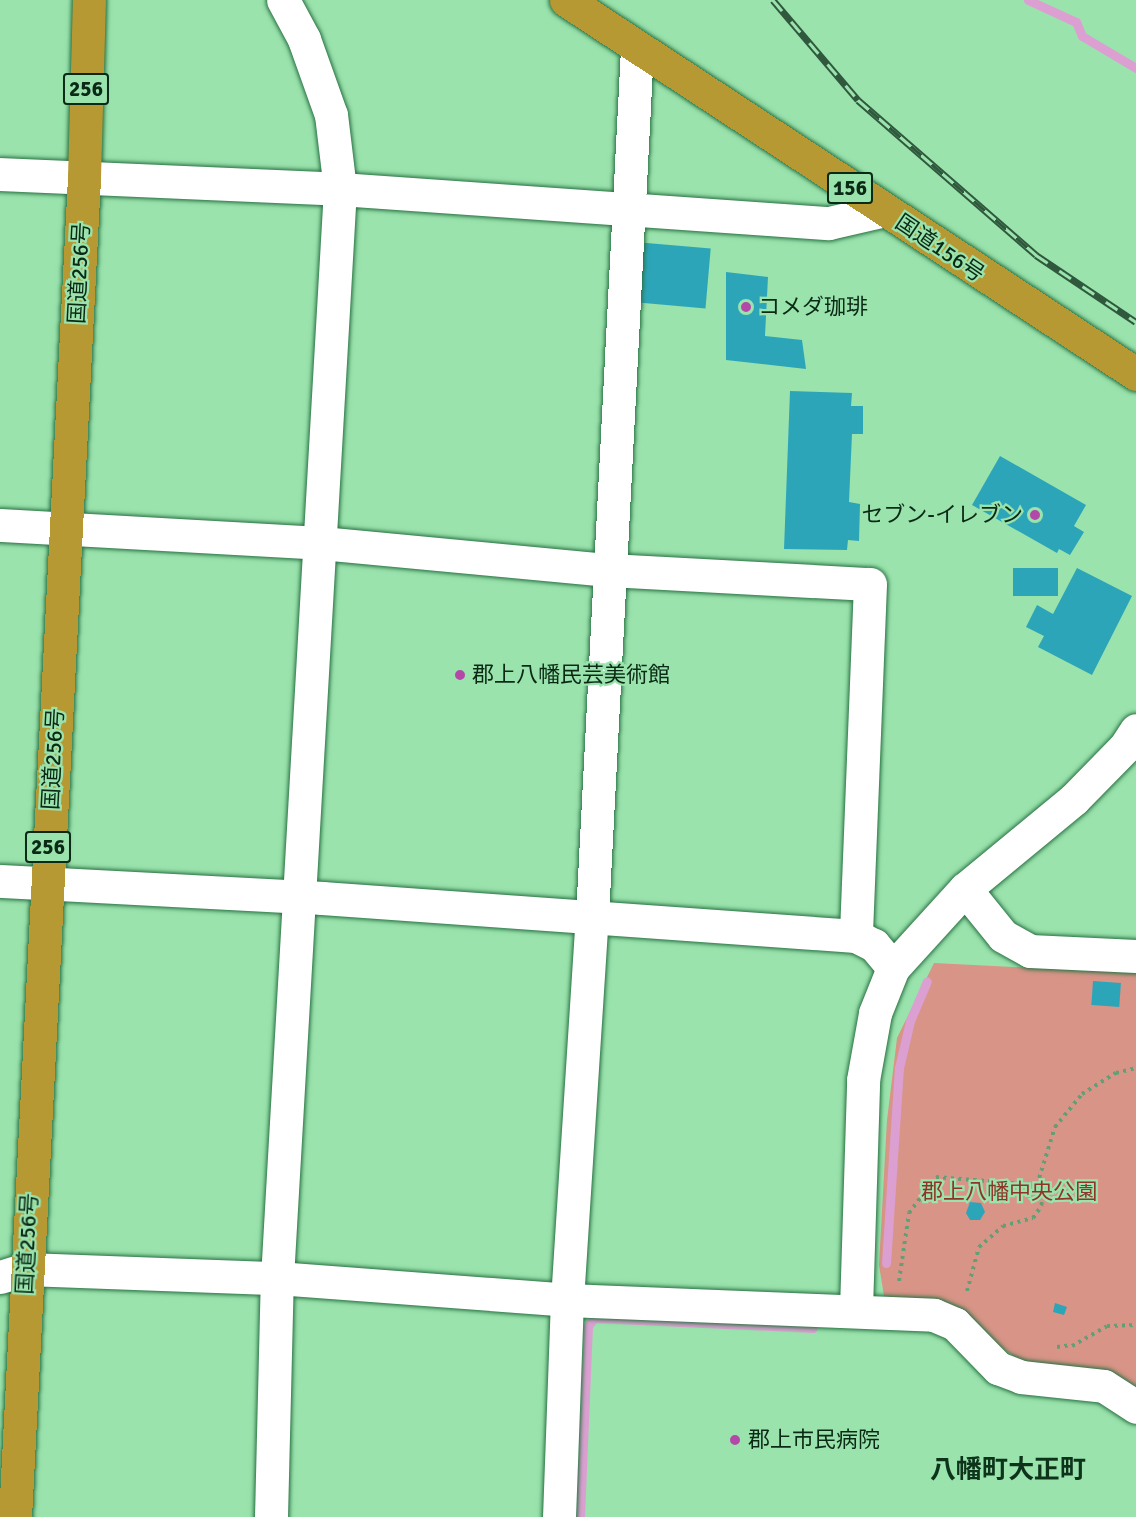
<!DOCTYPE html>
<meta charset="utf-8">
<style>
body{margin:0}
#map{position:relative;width:1136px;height:1517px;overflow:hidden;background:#9ae3ad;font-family:Signika,"Noto Sans JP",sans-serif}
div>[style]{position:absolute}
.green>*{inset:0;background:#d89487}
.stream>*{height:9px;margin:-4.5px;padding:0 4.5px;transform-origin:4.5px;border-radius:4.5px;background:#dba0d1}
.building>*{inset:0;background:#2da5b9;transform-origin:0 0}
.path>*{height:4px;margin-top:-2px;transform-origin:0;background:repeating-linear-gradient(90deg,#659e75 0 3px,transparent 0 7.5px)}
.roads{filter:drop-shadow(0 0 2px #287142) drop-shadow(0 0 2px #287142)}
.minor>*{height:33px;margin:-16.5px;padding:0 16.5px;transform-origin:16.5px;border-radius:16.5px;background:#fff}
.highway>*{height:33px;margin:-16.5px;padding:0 16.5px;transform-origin:16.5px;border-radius:16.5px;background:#b79934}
.rail>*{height:7px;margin-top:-3.5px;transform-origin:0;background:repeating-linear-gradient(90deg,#9ae3ad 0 14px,#2f583c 0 28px);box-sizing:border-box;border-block:2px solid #2f583c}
.dots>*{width:16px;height:16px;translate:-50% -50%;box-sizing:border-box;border:3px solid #9ae3ad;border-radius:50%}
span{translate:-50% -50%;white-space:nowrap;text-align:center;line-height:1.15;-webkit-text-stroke:4.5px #9ae3ad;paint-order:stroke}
.shield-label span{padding:2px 4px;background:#9ae3ad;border:2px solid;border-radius:4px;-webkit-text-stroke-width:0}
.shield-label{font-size:21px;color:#0b2a16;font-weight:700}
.street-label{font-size:22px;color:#0b2a16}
.poi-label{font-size:22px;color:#0b2a16}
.left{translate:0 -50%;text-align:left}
.right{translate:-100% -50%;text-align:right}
.park-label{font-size:22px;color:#8e3526}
.quarter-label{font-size:26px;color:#0d341b;font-weight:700}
</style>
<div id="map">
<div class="green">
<div style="clip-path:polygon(934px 963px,1136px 973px,1136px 1394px,1028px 1366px,939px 1304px,884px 1296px,879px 1265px,887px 1120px,897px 1038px)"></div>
</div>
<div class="stream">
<div style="left:1028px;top:0;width:53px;rotate:24.6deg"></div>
<div style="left:1076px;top:22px;width:15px;rotate:67deg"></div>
<div style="left:1082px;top:36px;width:63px;rotate:30.7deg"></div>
<div style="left:886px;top:1263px;width:195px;rotate:-86.2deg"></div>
<div style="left:899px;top:1068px;width:48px;rotate:-76.8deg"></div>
<div style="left:910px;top:1021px;width:43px;rotate:-67deg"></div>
<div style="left:580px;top:1517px;width:191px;rotate:-87.6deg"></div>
<div style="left:588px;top:1326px;width:10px;rotate:-53deg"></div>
<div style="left:594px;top:1318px;width:219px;rotate:2.6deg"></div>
</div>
<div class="building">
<div style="left:635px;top:242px;width:76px;height:60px;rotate:5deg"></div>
<div style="clip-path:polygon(726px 272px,768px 277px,765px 336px,802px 340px,806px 369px,726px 360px)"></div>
<div style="clip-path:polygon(790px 391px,852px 393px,851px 406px,863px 406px,863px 434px,852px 434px,849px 502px,860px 504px,859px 541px,848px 540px,847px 550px,784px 549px)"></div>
<div style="clip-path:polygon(1000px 456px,1086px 505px,1074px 526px,1084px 532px,1070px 555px,1059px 549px,1057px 553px,972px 505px)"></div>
<div style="left:1013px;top:568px;width:45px;height:28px"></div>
<div style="clip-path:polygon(1077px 568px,1132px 596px,1092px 675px,1038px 647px,1044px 636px,1026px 627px,1037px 605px,1053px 614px)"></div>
<div style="left:1093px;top:981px;width:28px;height:24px;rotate:4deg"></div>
<div style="clip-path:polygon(970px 1202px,981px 1203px,985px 1212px,980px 1220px,970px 1220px,966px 1213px)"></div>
<div style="clip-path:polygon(1055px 1303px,1067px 1307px,1064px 1315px,1053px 1312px)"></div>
</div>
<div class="path">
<div style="left:899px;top:1281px;width:69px;rotate:-81.6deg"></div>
<div style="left:909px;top:1213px;width:45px;rotate:-53.1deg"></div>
<div style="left:936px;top:1177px;width:101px;rotate:4.5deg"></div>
<div style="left:967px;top:1291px;width:46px;rotate:-74.7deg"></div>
<div style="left:979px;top:1247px;width:32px;rotate:-41deg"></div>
<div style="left:1003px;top:1226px;width:31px;rotate:-15deg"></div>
<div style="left:1033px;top:1218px;width:16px;rotate:-55deg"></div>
<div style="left:1042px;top:1205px;width:21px;rotate:-104deg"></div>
<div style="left:1037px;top:1185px;width:61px;rotate:-72.8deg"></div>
<div style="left:1055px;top:1127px;width:43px;rotate:-50.7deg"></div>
<div style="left:1082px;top:1094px;width:40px;rotate:-32deg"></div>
<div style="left:1116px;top:1073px;width:21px;rotate:-14deg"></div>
<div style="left:1072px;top:1346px;width:40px;rotate:-29.7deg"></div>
<div style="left:1107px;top:1326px;width:29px;rotate:-2deg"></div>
<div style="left:1057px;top:1347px;width:15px;rotate:-8deg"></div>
</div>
<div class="roads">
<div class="minor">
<div style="left:0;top:174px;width:340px;rotate:2.5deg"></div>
<div style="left:340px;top:189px;width:490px;rotate:4deg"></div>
<div style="left:829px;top:223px;width:57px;rotate:-13.1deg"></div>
<div style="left:0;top:525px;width:322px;rotate:3.2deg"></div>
<div style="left:321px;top:543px;width:289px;rotate:5.4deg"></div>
<div style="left:609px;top:570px;width:261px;rotate:3.1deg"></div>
<div style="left:870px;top:584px;width:352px;rotate:92.3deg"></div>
<div style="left:0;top:881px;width:322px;rotate:3deg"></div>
<div style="left:322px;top:898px;width:535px;rotate:4.07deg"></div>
<div style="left:856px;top:936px;width:20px;rotate:27deg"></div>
<div style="left:874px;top:945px;width:30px;rotate:50deg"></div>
<div style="left:965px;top:889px;width:60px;rotate:51deg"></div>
<div style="left:1003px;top:936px;width:31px;rotate:29deg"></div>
<div style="left:1030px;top:951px;width:106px;rotate:2.7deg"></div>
<div style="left:0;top:1277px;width:27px;rotate:-17deg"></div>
<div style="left:26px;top:1269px;width:251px;rotate:2.1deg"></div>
<div style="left:277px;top:1278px;width:291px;rotate:4.3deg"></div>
<div style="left:567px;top:1300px;width:367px;rotate:2.3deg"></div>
<div style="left:934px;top:1315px;width:23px;rotate:23deg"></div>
<div style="left:955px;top:1324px;width:62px;rotate:45.7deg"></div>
<div style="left:998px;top:1368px;width:25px;rotate:21deg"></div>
<div style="left:1021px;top:1377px;width:83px;rotate:6.2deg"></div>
<div style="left:1104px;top:1386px;width:38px;rotate:33deg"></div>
<div style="left:856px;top:1309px;width:229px;rotate:-88.2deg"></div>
<div style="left:863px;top:1080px;width:68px;rotate:-79.8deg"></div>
<div style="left:875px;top:1013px;width:48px;rotate:-68.2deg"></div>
<div style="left:893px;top:968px;width:107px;rotate:-47.7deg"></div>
<div style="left:965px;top:889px;width:141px;rotate:-39.5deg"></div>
<div style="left:1074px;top:799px;width:73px;rotate:-45.6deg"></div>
<div style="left:1125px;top:747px;width:20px;rotate:-57deg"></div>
<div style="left:271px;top:1517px;width:239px;rotate:-88.6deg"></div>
<div style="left:277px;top:1278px;width:1091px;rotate:-86.69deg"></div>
<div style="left:340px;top:189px;width:75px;rotate:-96.9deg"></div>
<div style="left:331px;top:115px;width:81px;rotate:-109.6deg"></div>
<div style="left:304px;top:39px;width:44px;rotate:-118.3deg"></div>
<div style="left:559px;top:1517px;width:217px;rotate:-87.9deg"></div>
<div style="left:567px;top:1300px;width:385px;rotate:-86.3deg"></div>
<div style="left:592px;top:916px;width:869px;rotate:-87.03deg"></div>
</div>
<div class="highway">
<div style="left:566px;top:0;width:682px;rotate:33.27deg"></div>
<div style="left:15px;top:1517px;width:1342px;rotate:-87.05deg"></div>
<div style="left:84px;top:177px;width:177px;rotate:-88.4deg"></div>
</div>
</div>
<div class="rail">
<div style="left:773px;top:0;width:131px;rotate:49.6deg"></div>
<div style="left:858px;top:100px;width:236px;rotate:41deg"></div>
<div style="left:1036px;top:255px;width:120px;rotate:33.8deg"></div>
</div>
<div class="dots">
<div style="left:746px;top:307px;background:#b448a9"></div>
<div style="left:1035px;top:515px;background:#b448a9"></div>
<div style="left:460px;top:675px;background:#b448a9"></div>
<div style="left:735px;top:1440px;background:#b448a9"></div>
</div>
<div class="shield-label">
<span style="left:86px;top:89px">256</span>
<span style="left:850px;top:188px">156</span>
<span style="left:48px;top:847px">256</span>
</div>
<div class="street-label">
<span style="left:940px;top:248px;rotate:34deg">国道156号</span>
<span style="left:79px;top:273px;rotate:-87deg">国道256号</span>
<span style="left:53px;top:759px;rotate:-87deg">国道256号</span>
<span style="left:27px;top:1244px;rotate:-87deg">国道256号</span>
</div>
<div class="poi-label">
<span class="left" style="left:758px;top:307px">コメダ珈琲</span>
<span class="right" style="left:1023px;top:515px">セブン-イレブン</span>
<span class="left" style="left:472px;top:675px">郡上八幡民芸美術館</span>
<span class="left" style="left:748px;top:1440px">郡上市民病院</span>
</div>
<div class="park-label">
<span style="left:1009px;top:1192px">郡上八幡中央公園</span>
</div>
<div class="quarter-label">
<span style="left:1008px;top:1471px">八幡町大正町</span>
</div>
</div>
